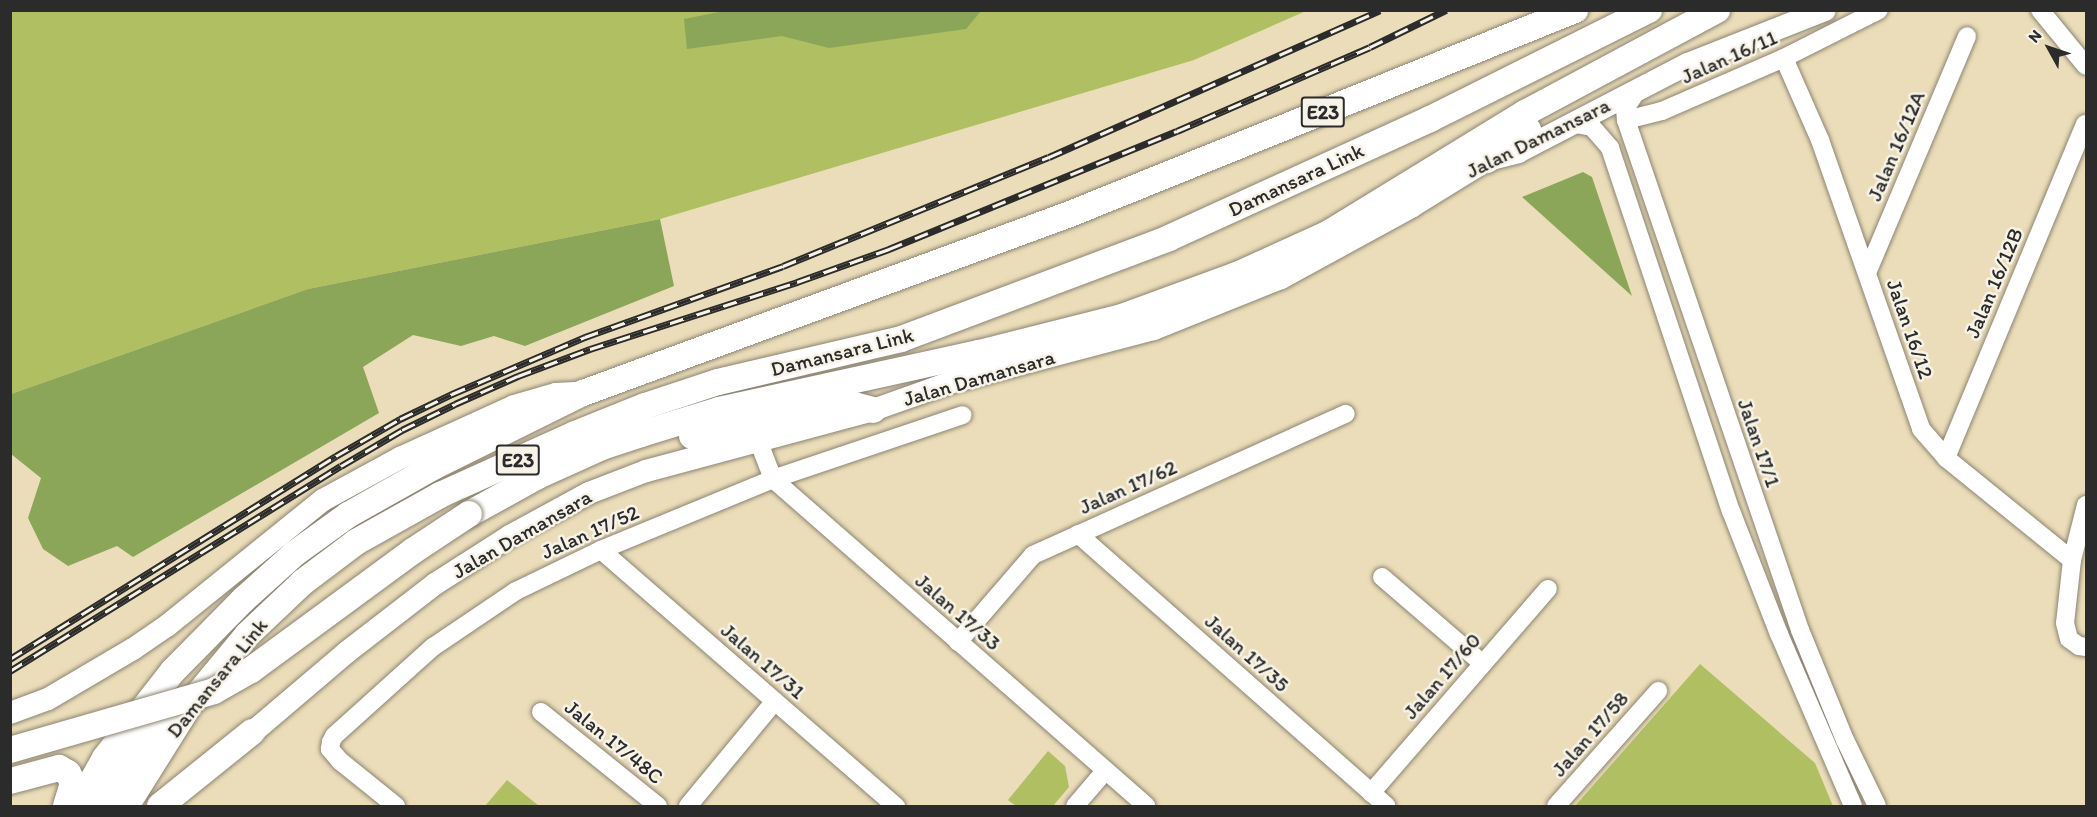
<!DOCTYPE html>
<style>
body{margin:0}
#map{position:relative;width:2097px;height:817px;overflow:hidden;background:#ebddb9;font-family:Itim,sans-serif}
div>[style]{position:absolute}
.green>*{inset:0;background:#afbf62}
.forest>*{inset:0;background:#8ba658}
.roads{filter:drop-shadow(0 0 2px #8b8472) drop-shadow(0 0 2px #8b8472)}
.minor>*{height:18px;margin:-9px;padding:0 9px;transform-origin:9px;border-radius:9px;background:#fff}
.major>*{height:22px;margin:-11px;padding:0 11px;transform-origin:11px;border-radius:11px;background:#fff}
.highway>*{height:26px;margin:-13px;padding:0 13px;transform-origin:13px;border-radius:13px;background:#fff}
.rail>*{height:7px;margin-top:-3.5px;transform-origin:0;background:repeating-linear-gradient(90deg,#f7f3e8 0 14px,#2b2b2b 0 28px);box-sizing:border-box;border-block:2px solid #2b2b2b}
.bridges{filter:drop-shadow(0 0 2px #8b8472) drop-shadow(0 0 2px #8b8472)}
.highway-bridge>*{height:26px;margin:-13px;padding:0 13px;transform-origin:13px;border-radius:13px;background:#fff}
span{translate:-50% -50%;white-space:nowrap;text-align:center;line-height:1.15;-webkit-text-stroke:5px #f7f3e8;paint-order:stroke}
.shield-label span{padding:2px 4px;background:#f7f3e8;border:2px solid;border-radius:4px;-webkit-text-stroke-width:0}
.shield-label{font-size:20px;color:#2b2b2b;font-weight:700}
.street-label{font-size:21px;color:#2b2b2b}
.frame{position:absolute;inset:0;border:12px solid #2b2b2b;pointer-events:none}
.north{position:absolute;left:2019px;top:18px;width:60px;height:60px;-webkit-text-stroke:4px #f7f3e8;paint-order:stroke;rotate:310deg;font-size:16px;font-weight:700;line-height:24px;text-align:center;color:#2b2b2b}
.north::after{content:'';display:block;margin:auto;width:21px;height:27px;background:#2b2b2b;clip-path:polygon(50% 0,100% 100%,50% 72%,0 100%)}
</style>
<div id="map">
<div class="green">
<div style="clip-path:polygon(10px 11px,1306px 11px,1194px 60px,660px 219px,308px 289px,11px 394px)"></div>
<div style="clip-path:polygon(1700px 664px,1815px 763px,1833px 806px,1575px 806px)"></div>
<div style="clip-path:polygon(1048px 751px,1065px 766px,1069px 787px,1053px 806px,1016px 806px,1008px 800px)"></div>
<div style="clip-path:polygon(507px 780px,539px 806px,485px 806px)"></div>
</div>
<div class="forest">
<div style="clip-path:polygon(729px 10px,981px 10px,981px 11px,966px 29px,829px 48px,782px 36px,687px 49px,684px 19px)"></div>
<div style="clip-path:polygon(1583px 172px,1592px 177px,1632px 296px,1522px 197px)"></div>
<div style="clip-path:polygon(660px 219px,674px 286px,525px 346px,494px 336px,461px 346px,413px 335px,363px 367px,379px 413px,133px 557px,117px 546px,68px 566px,43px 549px,28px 518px,41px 478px,11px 454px,11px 394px,308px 289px)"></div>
</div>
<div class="roads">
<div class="minor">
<div style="left:2040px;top:10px;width:72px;rotate:50.6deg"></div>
<div style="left:1784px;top:58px;width:90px;rotate:66.3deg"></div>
<div style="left:1820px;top:140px;width:306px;rotate:70.7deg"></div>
<div style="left:1921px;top:429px;width:38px;rotate:49deg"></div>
<div style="left:1946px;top:458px;width:162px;rotate:39deg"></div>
<div style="left:1638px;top:89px;width:24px;rotate:123deg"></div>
<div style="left:1625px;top:109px;width:11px;rotate:85deg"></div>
<div style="left:1626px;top:120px;width:539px;rotate:71.16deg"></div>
<div style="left:1800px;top:630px;width:119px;rotate:67.8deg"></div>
<div style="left:1845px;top:740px;width:73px;rotate:64.1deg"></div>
<div style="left:1626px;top:120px;width:37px;rotate:-14deg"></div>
<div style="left:1662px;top:111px;width:133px;rotate:-23.5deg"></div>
<div style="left:1784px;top:58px;width:106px;rotate:-26.8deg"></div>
<div style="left:1570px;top:123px;width:22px;rotate:10deg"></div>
<div style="left:1592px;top:127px;width:28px;rotate:49deg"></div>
<div style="left:1610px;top:148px;width:383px;rotate:71.6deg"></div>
<div style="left:1731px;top:511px;width:132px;rotate:68.7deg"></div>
<div style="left:1779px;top:634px;width:187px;rotate:66.7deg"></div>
<div style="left:1867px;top:273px;width:257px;rotate:-67.1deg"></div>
<div style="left:758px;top:440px;width:42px;rotate:69deg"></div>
<div style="left:773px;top:479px;width:496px;rotate:41.2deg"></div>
<div style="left:1946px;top:458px;width:362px;rotate:-67.4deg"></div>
<div style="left:2086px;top:505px;width:57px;rotate:104.3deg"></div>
<div style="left:2072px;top:560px;width:63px;rotate:96.3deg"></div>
<div style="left:2065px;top:623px;width:16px;rotate:76deg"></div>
<div style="left:2069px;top:639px;width:12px;rotate:35deg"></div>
<div style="left:2079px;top:646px;width:7px;rotate:8deg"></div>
<div style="left:1078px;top:534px;width:411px;rotate:41.4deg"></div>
<div style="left:601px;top:550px;width:391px;rotate:41deg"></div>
<div style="left:1382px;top:577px;width:133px;rotate:40.7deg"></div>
<div style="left:958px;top:642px;width:115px;rotate:-49.2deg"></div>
<div style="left:1033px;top:555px;width:343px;rotate:-24.3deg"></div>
<div style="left:541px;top:712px;width:150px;rotate:38.8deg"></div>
<div style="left:1371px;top:793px;width:270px;rotate:-49.1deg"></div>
<div style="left:396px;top:806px;width:72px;rotate:-141.2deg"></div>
<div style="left:340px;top:761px;width:16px;rotate:-130deg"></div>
<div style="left:330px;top:749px;width:7px;rotate:-82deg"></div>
<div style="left:331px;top:742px;width:7px;rotate:-63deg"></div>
<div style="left:334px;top:736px;width:133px;rotate:-42deg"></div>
<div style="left:433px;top:647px;width:100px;rotate:-34deg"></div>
<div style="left:516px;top:591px;width:94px;rotate:-25.8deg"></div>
<div style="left:601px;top:550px;width:186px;rotate:-22.4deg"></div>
<div style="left:773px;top:479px;width:200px;rotate:-18.6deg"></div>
<div style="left:688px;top:806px;width:136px;rotate:-50.4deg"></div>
<div style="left:1075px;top:806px;width:46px;rotate:-49.4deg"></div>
<div style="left:1556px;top:806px;width:154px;rotate:-48.4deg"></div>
</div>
<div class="major">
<div style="left:10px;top:713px;width:40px;rotate:-20.2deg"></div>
<div style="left:48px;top:699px;width:99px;rotate:-30.5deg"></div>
<div style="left:133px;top:649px;width:42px;rotate:-34.4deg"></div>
<div style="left:168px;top:625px;width:199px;rotate:-38.9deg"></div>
<div style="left:323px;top:500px;width:88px;rotate:-28.6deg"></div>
<div style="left:400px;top:458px;width:125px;rotate:-24.5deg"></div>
<div style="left:514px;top:406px;width:44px;rotate:-15.9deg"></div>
<div style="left:556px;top:394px;width:19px;rotate:-3deg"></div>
<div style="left:240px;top:743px;width:140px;rotate:-40.4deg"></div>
<div style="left:347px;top:652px;width:111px;rotate:-37.7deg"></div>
<div style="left:435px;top:584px;width:89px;rotate:-32.6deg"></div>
<div style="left:510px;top:536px;width:90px;rotate:-28.6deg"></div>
<div style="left:589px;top:493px;width:61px;rotate:-21.1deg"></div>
<div style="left:646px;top:471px;width:235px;rotate:-15deg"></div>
<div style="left:873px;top:410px;width:84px;rotate:-19.5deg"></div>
<div style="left:952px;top:382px;width:209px;rotate:-14.7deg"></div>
<div style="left:1154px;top:329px;width:137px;rotate:-21.9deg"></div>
<div style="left:1281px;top:278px;width:148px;rotate:-28.6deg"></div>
<div style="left:1411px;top:207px;width:89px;rotate:-31.7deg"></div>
<div style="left:1487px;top:160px;width:32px;rotate:-14deg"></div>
<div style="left:1518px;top:152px;width:191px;rotate:-27.4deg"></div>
<div style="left:1688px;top:64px;width:147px;rotate:-21.5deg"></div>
</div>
<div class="highway">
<div style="left:1487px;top:160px;width:51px;rotate:-36.2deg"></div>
<div style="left:692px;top:436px;width:158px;rotate:-12deg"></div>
<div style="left:847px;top:403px;width:27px;rotate:15deg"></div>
<div style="left:469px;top:514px;width:79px;rotate:-28.8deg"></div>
<div style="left:538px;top:476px;width:70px;rotate:-24.4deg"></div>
<div style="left:602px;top:447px;width:41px;rotate:-18.4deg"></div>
<div style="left:641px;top:434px;width:82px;rotate:-17.1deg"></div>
<div style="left:719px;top:410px;width:266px;rotate:-12.4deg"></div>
<div style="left:979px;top:353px;width:147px;rotate:-14.1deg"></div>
<div style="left:1122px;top:317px;width:122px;rotate:-20.1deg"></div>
<div style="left:1237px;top:275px;width:101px;rotate:-24.5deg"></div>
<div style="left:1329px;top:233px;width:230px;rotate:-31.5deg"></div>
<div style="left:1525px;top:113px;width:218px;rotate:-28.2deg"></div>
<div style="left:10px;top:781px;width:51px;rotate:-14.9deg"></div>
<div style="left:59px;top:768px;width:10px;rotate:29deg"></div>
<div style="left:68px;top:773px;width:11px;rotate:63deg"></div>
<div style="left:73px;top:783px;width:24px;rotate:107deg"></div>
<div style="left:78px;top:806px;width:55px;rotate:-60.6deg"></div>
<div style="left:105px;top:758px;width:110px;rotate:-52deg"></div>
<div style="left:173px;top:671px;width:100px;rotate:-45.4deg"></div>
<div style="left:243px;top:600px;width:69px;rotate:-42deg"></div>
<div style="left:294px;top:554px;width:67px;rotate:-35.8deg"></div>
<div style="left:348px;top:515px;width:100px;rotate:-29.4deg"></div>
<div style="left:435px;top:466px;width:165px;rotate:-26.3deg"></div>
<div style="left:583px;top:393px;width:519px;rotate:-20.18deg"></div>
<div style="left:1070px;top:214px;width:545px;rotate:-22deg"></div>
<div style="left:101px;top:806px;width:34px;rotate:-60deg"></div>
<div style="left:118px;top:777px;width:91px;rotate:-55.8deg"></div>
<div style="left:126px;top:806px;width:120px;rotate:-57.9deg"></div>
<div style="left:190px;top:704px;width:89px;rotate:-50.4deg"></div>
<div style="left:247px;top:635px;width:77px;rotate:-43.4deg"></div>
<div style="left:303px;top:582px;width:66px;rotate:-37deg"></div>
<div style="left:356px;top:542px;width:96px;rotate:-29.2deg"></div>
<div style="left:440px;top:495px;width:148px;rotate:-24.3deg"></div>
<div style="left:575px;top:434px;width:75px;rotate:-21.8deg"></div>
<div style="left:645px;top:406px;width:77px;rotate:-18.2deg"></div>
<div style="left:718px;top:382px;width:188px;rotate:-13.2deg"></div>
<div style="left:901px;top:339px;width:286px;rotate:-20.6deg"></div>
<div style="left:1169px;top:238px;width:287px;rotate:-24.5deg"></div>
<div style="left:1430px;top:119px;width:245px;rotate:-26.5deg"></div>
<div style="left:160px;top:806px;width:118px;rotate:-38.8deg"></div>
</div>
</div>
<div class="rail">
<div style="left:10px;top:659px;width:384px;rotate:-31.9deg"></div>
<div style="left:336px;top:456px;width:74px;rotate:-30deg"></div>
<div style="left:400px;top:419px;width:58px;rotate:-25.7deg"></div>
<div style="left:452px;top:394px;width:145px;rotate:-23.2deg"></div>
<div style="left:585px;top:337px;width:210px;rotate:-19.7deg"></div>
<div style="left:783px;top:266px;width:287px;rotate:-22.3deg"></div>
<div style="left:1049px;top:157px;width:362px;rotate:-23.9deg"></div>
<div style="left:10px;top:671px;width:389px;rotate:-31.8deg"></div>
<div style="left:341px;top:466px;width:71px;rotate:-30.5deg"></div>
<div style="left:402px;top:430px;width:59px;rotate:-26.1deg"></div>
<div style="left:455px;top:404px;width:69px;rotate:-24deg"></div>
<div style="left:518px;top:376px;width:77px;rotate:-20.6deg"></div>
<div style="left:590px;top:349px;width:218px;rotate:-17.9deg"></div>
<div style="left:797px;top:282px;width:98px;rotate:-19.7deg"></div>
<div style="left:889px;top:249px;width:311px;rotate:-22.3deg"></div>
<div style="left:1177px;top:131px;width:210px;rotate:-23.5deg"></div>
<div style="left:1370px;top:47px;width:85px;rotate:-26deg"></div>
</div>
<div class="bridges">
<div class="highway-bridge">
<div style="left:10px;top:750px;width:212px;rotate:-16.1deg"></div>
<div style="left:214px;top:691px;width:43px;rotate:-29.6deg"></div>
<div style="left:251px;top:670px;width:201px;rotate:-36.3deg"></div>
<div style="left:413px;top:551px;width:67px;rotate:-33.5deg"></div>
</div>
</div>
<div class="shield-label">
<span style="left:1323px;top:112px">E23</span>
<span style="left:518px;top:460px">E23</span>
</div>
<div class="street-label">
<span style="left:1729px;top:57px;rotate:-24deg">Jalan 16/11</span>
<span style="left:1538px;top:138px;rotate:-26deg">Jalan Damansara</span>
<span style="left:1896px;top:146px;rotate:-67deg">Jalan 16/12A</span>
<span style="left:1296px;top:180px;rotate:-25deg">Damansara Link</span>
<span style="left:1994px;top:283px;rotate:-67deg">Jalan 16/12B</span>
<span style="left:1910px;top:329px;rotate:71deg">Jalan 16/12</span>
<span style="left:842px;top:352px;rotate:-14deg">Damansara Link</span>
<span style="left:979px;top:378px;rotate:-16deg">Jalan Damansara</span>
<span style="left:1759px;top:443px;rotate:71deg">Jalan 17/1</span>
<span style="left:1128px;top:487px;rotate:-24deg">Jalan 17/62</span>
<span style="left:590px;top:532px;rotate:-24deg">Jalan 17/52</span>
<span style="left:522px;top:534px;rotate:-30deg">Jalan Damansara</span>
<span style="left:958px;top:612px;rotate:41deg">Jalan 17/33</span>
<span style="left:1247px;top:653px;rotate:42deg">Jalan 17/35</span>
<span style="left:763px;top:661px;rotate:41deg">Jalan 17/31</span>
<span style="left:1442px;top:676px;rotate:-49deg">Jalan 17/60</span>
<span style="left:217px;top:678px;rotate:-51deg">Damansara Link</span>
<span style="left:1590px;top:734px;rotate:-49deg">Jalan 17/58</span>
<span style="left:614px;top:742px;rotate:39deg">Jalan 17/48C</span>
</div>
<div class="frame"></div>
<div class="north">N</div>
</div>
